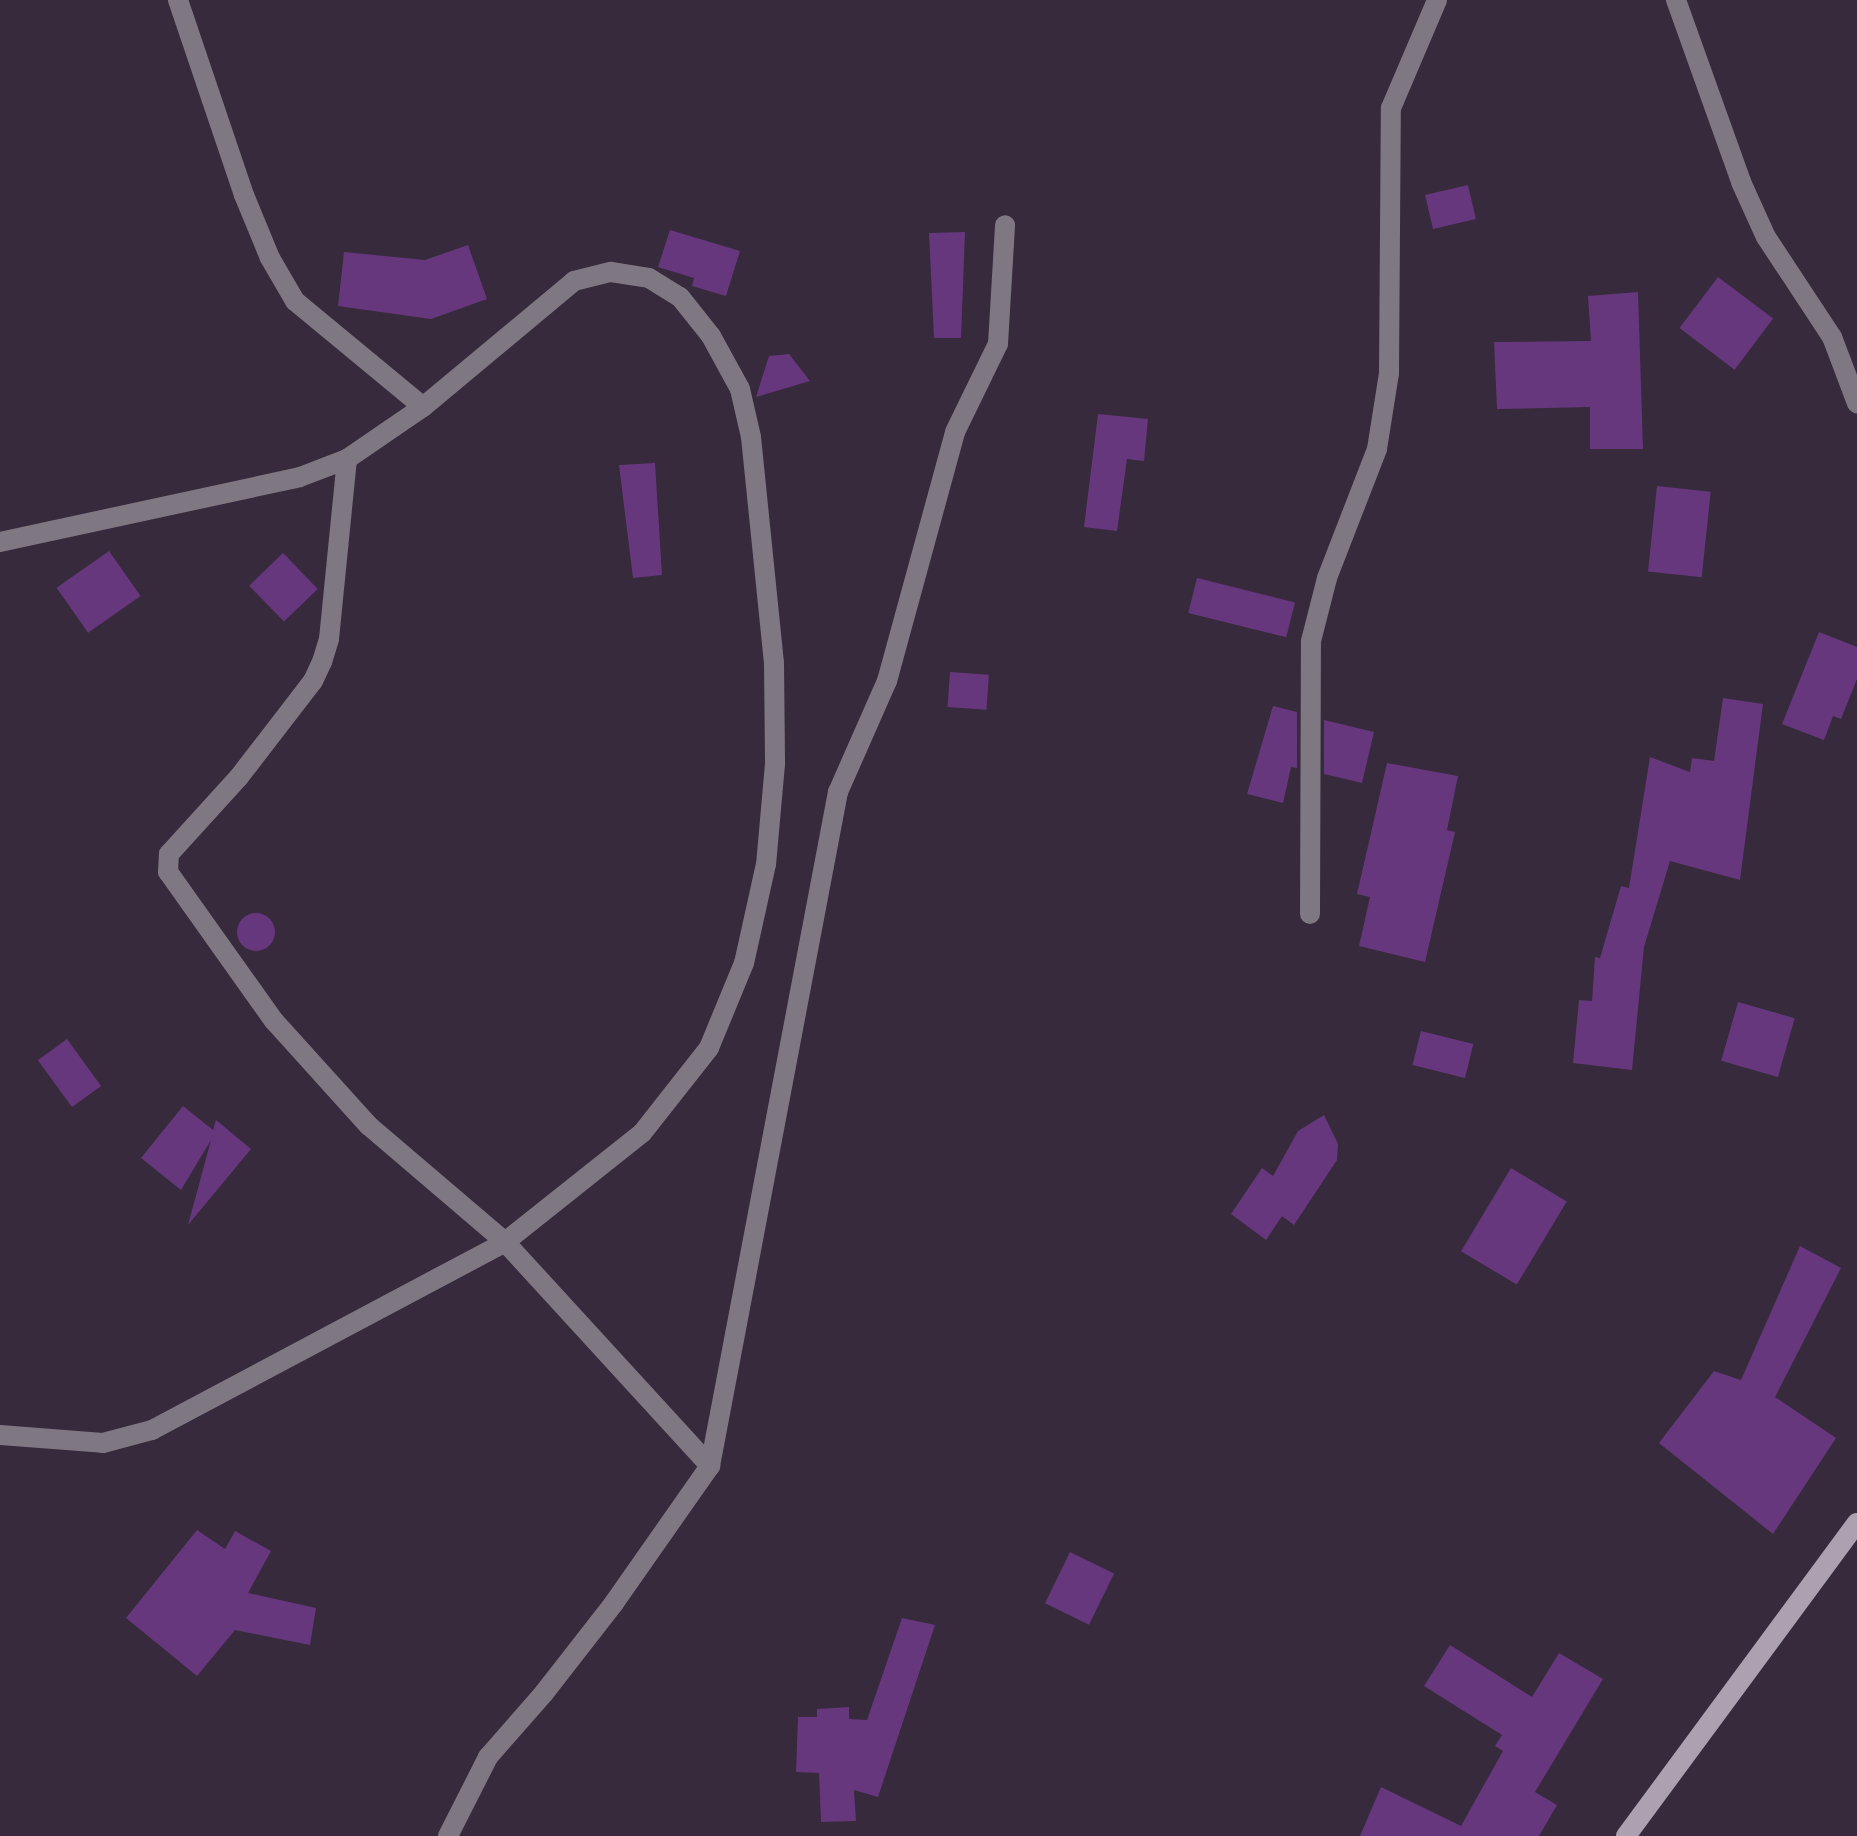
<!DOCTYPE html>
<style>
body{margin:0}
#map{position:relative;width:1857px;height:1836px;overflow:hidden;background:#362a3c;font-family:"Archivo Narrow",sans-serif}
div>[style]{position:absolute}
.building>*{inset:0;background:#67377d;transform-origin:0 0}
.round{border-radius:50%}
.street>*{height:20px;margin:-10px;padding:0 10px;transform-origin:10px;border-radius:10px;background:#7f7882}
.secondary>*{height:20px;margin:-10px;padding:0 10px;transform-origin:10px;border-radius:10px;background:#aba1b1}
span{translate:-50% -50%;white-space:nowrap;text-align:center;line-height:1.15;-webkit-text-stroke:9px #1b151d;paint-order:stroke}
</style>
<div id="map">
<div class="building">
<div style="left:1468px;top:185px;width:35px;height:44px;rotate:77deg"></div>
<div style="clip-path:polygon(670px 230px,740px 251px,726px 296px,692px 286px,694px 278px,658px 267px)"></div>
<div style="clip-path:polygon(965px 232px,961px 338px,934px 338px,929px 233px)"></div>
<div style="clip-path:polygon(468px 245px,487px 299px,431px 319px,338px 306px,344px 252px,425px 260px)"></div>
<div style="left:1718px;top:277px;width:69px;height:64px;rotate:37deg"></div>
<div style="clip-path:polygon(1638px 292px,1643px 449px,1590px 449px,1590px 407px,1497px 409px,1494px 342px,1591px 341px,1588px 296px)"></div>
<div style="clip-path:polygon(789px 354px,810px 381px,756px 397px,769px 356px)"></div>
<div style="clip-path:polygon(1098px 414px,1148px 419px,1144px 461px,1127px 459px,1117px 531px,1084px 527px)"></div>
<div style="clip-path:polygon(655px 463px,662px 575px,633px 578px,619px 465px)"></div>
<div style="left:1657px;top:486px;width:54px;height:86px;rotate:6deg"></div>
<div style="left:109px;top:551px;width:55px;height:64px;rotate:55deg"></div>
<div style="left:283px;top:553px;width:50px;height:47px;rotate:46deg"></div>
<div style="left:1197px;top:578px;width:101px;height:36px;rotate:14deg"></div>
<div style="clip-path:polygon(1819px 632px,1857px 647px,1857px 679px,1841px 719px,1833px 716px,1824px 740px,1782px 724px)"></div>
<div style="left:950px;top:672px;width:39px;height:35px;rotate:4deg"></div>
<div style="clip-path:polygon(1723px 698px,1763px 704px,1740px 880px,1670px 861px,1644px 947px,1632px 1070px,1573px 1063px,1579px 1000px,1592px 1001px,1595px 957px,1600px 958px,1621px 886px,1629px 888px,1650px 757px,1690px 772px,1692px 758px,1714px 761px)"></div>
<div style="clip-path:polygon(1273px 706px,1297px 712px,1297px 768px,1291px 767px,1283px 803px,1247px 794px)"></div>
<div style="clip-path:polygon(1324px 720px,1374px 732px,1362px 783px,1324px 774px)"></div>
<div style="clip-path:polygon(1387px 763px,1458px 776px,1447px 830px,1455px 832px,1425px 962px,1359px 946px,1370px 897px,1357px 894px)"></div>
<div class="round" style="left:237px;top:913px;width:38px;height:38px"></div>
<div style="left:1738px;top:1002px;width:59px;height:61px;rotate:16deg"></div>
<div style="left:1421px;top:1031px;width:54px;height:35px;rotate:14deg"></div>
<div style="left:67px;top:1039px;width:58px;height:36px;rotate:54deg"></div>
<div style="clip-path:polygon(183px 1106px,213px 1130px,216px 1120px,251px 1149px,188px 1225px,211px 1140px,181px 1190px,141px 1158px)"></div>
<div style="clip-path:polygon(1324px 1115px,1338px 1144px,1337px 1160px,1294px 1225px,1282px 1216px,1266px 1240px,1231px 1214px,1262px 1168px,1273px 1176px,1298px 1131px)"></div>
<div style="left:1511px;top:1168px;width:65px;height:97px;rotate:31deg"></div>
<div style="clip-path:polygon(1800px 1246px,1841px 1268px,1775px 1397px,1836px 1438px,1773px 1534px,1659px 1443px,1714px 1371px,1741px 1380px)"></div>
<div style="clip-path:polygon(197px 1530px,225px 1549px,235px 1531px,271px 1551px,248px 1593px,316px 1608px,310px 1645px,235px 1630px,197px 1676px,126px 1618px)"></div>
<div style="left:1070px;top:1552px;width:49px;height:57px;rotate:26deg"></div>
<div style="clip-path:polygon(902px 1618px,935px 1625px,878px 1797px,854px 1790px,856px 1821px,821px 1822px,819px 1773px,796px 1772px,798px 1717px,817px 1717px,817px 1709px,849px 1707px,849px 1719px,867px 1720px)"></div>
<div style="clip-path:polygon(1450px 1645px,1532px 1697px,1559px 1653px,1603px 1679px,1535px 1792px,1557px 1805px,1539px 1836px,1360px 1836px,1381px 1787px,1461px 1826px,1503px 1751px,1495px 1746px,1502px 1735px,1424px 1686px)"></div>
</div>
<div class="street">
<div style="left:178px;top:0;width:206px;rotate:71.3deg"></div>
<div style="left:244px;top:195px;width:68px;rotate:67.6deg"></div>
<div style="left:270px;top:258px;width:50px;rotate:59.8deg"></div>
<div style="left:295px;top:301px;width:166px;rotate:39.6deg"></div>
<div style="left:423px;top:407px;width:197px;rotate:-39.8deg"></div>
<div style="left:574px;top:281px;width:38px;rotate:-14deg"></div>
<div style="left:611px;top:272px;width:38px;rotate:9deg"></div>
<div style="left:649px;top:278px;width:36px;rotate:32deg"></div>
<div style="left:680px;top:297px;width:50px;rotate:51.5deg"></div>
<div style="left:711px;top:336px;width:60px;rotate:61.3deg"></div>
<div style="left:740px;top:389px;width:49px;rotate:77.1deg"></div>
<div style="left:751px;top:437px;width:227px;rotate:84.2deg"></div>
<div style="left:774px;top:663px;width:101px;rotate:89.4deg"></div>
<div style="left:775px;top:764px;width:100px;rotate:95.1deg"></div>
<div style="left:766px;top:864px;width:101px;rotate:102.5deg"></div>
<div style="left:744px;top:963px;width:92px;rotate:112.4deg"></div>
<div style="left:709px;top:1048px;width:108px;rotate:128.2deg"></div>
<div style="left:642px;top:1133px;width:175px;rotate:141.5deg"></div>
<div style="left:505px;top:1242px;width:179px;rotate:-139.5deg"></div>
<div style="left:369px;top:1126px;width:142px;rotate:-132.1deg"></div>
<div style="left:274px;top:1021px;width:183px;rotate:-125.4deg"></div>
<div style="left:168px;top:872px;width:18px;rotate:-87deg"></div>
<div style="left:169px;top:854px;width:104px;rotate:-47.7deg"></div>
<div style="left:239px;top:777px;width:121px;rotate:-52.4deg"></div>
<div style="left:313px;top:681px;width:21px;rotate:-65deg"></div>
<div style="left:322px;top:662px;width:24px;rotate:-73deg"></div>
<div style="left:329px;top:639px;width:181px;rotate:-84.3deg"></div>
<div style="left:1676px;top:0;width:193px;rotate:70.3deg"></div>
<div style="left:1741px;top:182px;width:60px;rotate:65.6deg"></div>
<div style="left:1766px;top:237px;width:120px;rotate:56.6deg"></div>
<div style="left:1832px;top:337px;width:71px;rotate:69.3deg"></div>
<div style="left:0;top:542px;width:307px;rotate:-12.2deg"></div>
<div style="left:300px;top:477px;width:50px;rotate:-21deg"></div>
<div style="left:347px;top:459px;width:92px;rotate:-34.4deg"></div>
<div style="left:1310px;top:914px;width:273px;rotate:-89.8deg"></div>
<div style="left:1311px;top:641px;width:65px;rotate:-75.7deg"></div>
<div style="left:1327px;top:578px;width:138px;rotate:-68.8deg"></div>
<div style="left:1377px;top:449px;width:77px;rotate:-81deg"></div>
<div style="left:1389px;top:373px;width:265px;rotate:-89.6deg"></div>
<div style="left:1391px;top:108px;width:117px;rotate:-66.9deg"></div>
<div style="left:0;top:1435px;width:103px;rotate:4.4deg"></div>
<div style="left:103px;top:1443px;width:51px;rotate:-14.9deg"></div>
<div style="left:152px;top:1430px;width:400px;rotate:-28deg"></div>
<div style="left:505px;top:1242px;width:304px;rotate:47.5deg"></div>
<div style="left:448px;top:1836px;width:89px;rotate:-63.1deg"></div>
<div style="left:488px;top:1757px;width:85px;rotate:-48.8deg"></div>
<div style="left:544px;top:1693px;width:114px;rotate:-52.1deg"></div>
<div style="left:614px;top:1603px;width:167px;rotate:-55deg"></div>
<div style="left:710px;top:1466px;width:686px;rotate:-79.25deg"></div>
<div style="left:838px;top:792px;width:121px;rotate:-66.2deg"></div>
<div style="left:887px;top:681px;width:258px;rotate:-74.7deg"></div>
<div style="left:955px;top:432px;width:98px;rotate:-64deg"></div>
<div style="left:998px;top:344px;width:119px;rotate:-86.6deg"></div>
</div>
<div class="secondary">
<div style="left:1626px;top:1836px;width:389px;rotate:-53.6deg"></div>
</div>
</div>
